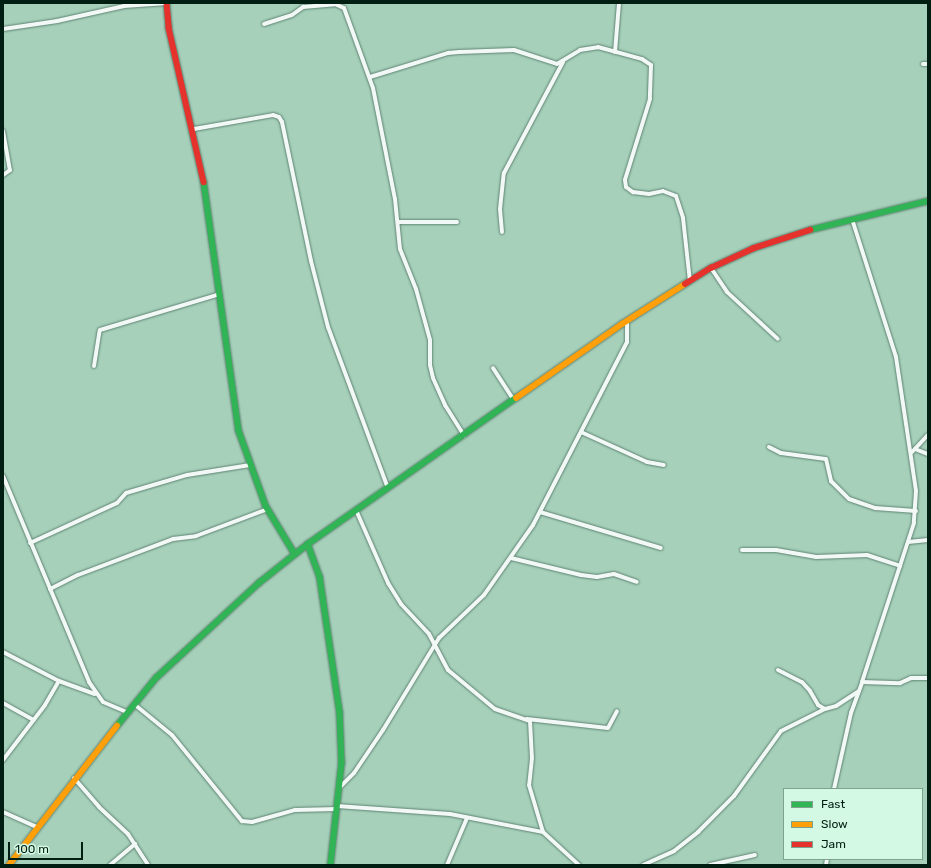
<!DOCTYPE html>
<style>
body{margin:0}
#map{position:relative;width:931px;height:868px;overflow:hidden;background:#a6d0ba;font-family:Rubik,sans-serif}
div>[style]{position:absolute}
.roads{filter:drop-shadow(0 0 1px #608474) drop-shadow(0 0 1px #608474)}
.street>*{height:4px;margin:-2px;padding:0 2px;transform-origin:2px;border-radius:2px;background:#f2f8f5}
.fast>*{height:5.5px;margin:-2.75px;padding:0 2.75px;transform-origin:2.75px;border-radius:2.75px;background:#30b455}
.slow>*{height:5.5px;margin:-2.75px;padding:0 2.75px;transform-origin:2.75px;border-radius:2.75px;background:#ff9f0a}
.jam>*{height:5.5px;margin:-2.75px;padding:0 2.75px;transform-origin:2.75px;border-radius:2.75px;background:#e5322d}
span{translate:-50% -50%;white-space:nowrap;text-align:center;line-height:1.15;-webkit-text-stroke:3px #d3f8e4;paint-order:stroke}
.frame{position:absolute;inset:0;border:4px solid #001f12;pointer-events:none}
.legend{position:absolute;left:783px;top:788px;width:140px;height:72px;box-sizing:border-box;background:#d3f8e4;border:1px solid #7fa190;margin:0;padding:5px 7px;list-style:none;font-size:12px;color:#001f12}
.legend li{display:flex;align-items:center;gap:8px;height:20px}
.legend b{width:20px;border:1px solid #7fa190}
.scale{position:absolute;left:8px;top:842px;width:75px;height:18px;box-sizing:border-box;border:2px solid #001f12;border-top:0;padding-left:5px;font-size:12px;line-height:14px;white-space:nowrap;color:#001f12;-webkit-text-stroke:3px #d3f8e4;paint-order:stroke}
</style>
<div id="map">
<div class="roads">
<div class="street">
<div style="left:264px;top:24px;width:29px;rotate:-18deg"></div>
<div style="left:292px;top:15px;width:14px;rotate:-36deg"></div>
<div style="left:303px;top:7px;width:32px;rotate:-5deg"></div>
<div style="left:335px;top:4px;width:10px;rotate:24deg"></div>
<div style="left:344px;top:8px;width:85px;rotate:70.1deg"></div>
<div style="left:373px;top:88px;width:113px;rotate:78.8deg"></div>
<div style="left:395px;top:199px;width:50px;rotate:84.3deg"></div>
<div style="left:400px;top:249px;width:43px;rotate:68.2deg"></div>
<div style="left:416px;top:289px;width:53px;rotate:74.6deg"></div>
<div style="left:430px;top:340px;width:25px;rotate:90deg"></div>
<div style="left:430px;top:365px;width:13px;rotate:77deg"></div>
<div style="left:433px;top:378px;width:30px;rotate:66deg"></div>
<div style="left:445px;top:405px;width:36px;rotate:58deg"></div>
<div style="left:3px;top:29px;width:55px;rotate:-8.4deg"></div>
<div style="left:57px;top:21px;width:69px;rotate:-12.6deg"></div>
<div style="left:124px;top:6px;width:43px;rotate:-4deg"></div>
<div style="left:615px;top:52px;width:49px;rotate:-85.3deg"></div>
<div style="left:923px;top:64px;width:5px"></div>
<div style="left:370px;top:77px;width:82px;rotate:-17.1deg"></div>
<div style="left:448px;top:53px;width:11px;rotate:-5deg"></div>
<div style="left:459px;top:52px;width:55px;rotate:-2.1deg"></div>
<div style="left:514px;top:50px;width:45px;rotate:18deg"></div>
<div style="left:557px;top:64px;width:27px;rotate:-31deg"></div>
<div style="left:580px;top:50px;width:18px;rotate:-9deg"></div>
<div style="left:598px;top:47px;width:46px;rotate:15.3deg"></div>
<div style="left:642px;top:59px;width:11px;rotate:34deg"></div>
<div style="left:651px;top:65px;width:34px;rotate:92deg"></div>
<div style="left:650px;top:99px;width:85px;rotate:107.2deg"></div>
<div style="left:625px;top:180px;width:7px;rotate:82deg"></div>
<div style="left:626px;top:187px;width:9px;rotate:36deg"></div>
<div style="left:633px;top:192px;width:16px;rotate:7deg"></div>
<div style="left:649px;top:194px;width:14px;rotate:-12deg"></div>
<div style="left:663px;top:191px;width:14px;rotate:21deg"></div>
<div style="left:676px;top:196px;width:23px;rotate:72deg"></div>
<div style="left:683px;top:218px;width:63px;rotate:83.7deg"></div>
<div style="left:194px;top:129px;width:80px;rotate:-10deg"></div>
<div style="left:273px;top:115px;width:6px;rotate:18deg"></div>
<div style="left:279px;top:117px;width:6px;rotate:59deg"></div>
<div style="left:282px;top:122px;width:142px;rotate:78.2deg"></div>
<div style="left:311px;top:261px;width:68px;rotate:75.6deg"></div>
<div style="left:328px;top:327px;width:172px;rotate:69.6deg"></div>
<div style="left:3px;top:131px;width:40px;rotate:80deg"></div>
<div style="left:10px;top:170px;width:9px;rotate:144deg"></div>
<div style="left:852px;top:219px;width:145px;rotate:72.3deg"></div>
<div style="left:896px;top:357px;width:135px;rotate:81.5deg"></div>
<div style="left:916px;top:491px;width:32px;rotate:94deg"></div>
<div style="left:914px;top:523px;width:167px;rotate:108.1deg"></div>
<div style="left:398px;top:222px;width:59px"></div>
<div style="left:502px;top:232px;width:23px;rotate:-95deg"></div>
<div style="left:500px;top:209px;width:36px;rotate:-84deg"></div>
<div style="left:504px;top:173px;width:126px;rotate:-62deg"></div>
<div style="left:711px;top:268px;width:29px;rotate:56deg"></div>
<div style="left:727px;top:292px;width:69px;rotate:42.7deg"></div>
<div style="left:94px;top:366px;width:36px;rotate:-81deg"></div>
<div style="left:100px;top:330px;width:125px;rotate:-16.7deg"></div>
<div style="left:493px;top:368px;width:38px;rotate:57deg"></div>
<div style="left:581px;top:432px;width:72px;rotate:24.4deg"></div>
<div style="left:647px;top:462px;width:17px;rotate:10deg"></div>
<div style="left:769px;top:447px;width:13px;rotate:27deg"></div>
<div style="left:781px;top:453px;width:45px;rotate:7.6deg"></div>
<div style="left:826px;top:459px;width:23px;rotate:77deg"></div>
<div style="left:831px;top:481px;width:25px;rotate:45deg"></div>
<div style="left:849px;top:499px;width:28px;rotate:19deg"></div>
<div style="left:875px;top:508px;width:41px;rotate:4.2deg"></div>
<div style="left:915px;top:449px;width:14px;rotate:21deg"></div>
<div style="left:912px;top:452px;width:23px;rotate:-47deg"></div>
<div style="left:3px;top:476px;width:223px;rotate:67.3deg"></div>
<div style="left:89px;top:682px;width:24px;rotate:55deg"></div>
<div style="left:103px;top:702px;width:25px;rotate:23deg"></div>
<div style="left:356px;top:510px;width:80px;rotate:66.3deg"></div>
<div style="left:388px;top:583px;width:25px;rotate:58deg"></div>
<div style="left:401px;top:604px;width:41px;rotate:47deg"></div>
<div style="left:429px;top:634px;width:41px;rotate:62.2deg"></div>
<div style="left:448px;top:670px;width:61px;rotate:39.7deg"></div>
<div style="left:495px;top:709px;width:37px;rotate:19deg"></div>
<div style="left:530px;top:721px;width:37px;rotate:87deg"></div>
<div style="left:532px;top:758px;width:27px;rotate:96deg"></div>
<div style="left:529px;top:785px;width:49px;rotate:73.4deg"></div>
<div style="left:540px;top:512px;width:126px;rotate:16.6deg"></div>
<div style="left:908px;top:542px;width:20px;rotate:-6deg"></div>
<div style="left:30px;top:543px;width:96px;rotate:-24.7deg"></div>
<div style="left:117px;top:503px;width:13px;rotate:-48deg"></div>
<div style="left:126px;top:493px;width:64px;rotate:-16.4deg"></div>
<div style="left:187px;top:475px;width:64px;rotate:-9deg"></div>
<div style="left:742px;top:550px;width:34px"></div>
<div style="left:776px;top:550px;width:41px;rotate:9.9deg"></div>
<div style="left:816px;top:557px;width:51px;rotate:-2.2deg"></div>
<div style="left:867px;top:555px;width:35px;rotate:18deg"></div>
<div style="left:511px;top:558px;width:72px;rotate:13.7deg"></div>
<div style="left:581px;top:575px;width:16px;rotate:7deg"></div>
<div style="left:597px;top:577px;width:17px;rotate:-10deg"></div>
<div style="left:614px;top:574px;width:24px;rotate:19deg"></div>
<div style="left:50px;top:589px;width:31px;rotate:-27deg"></div>
<div style="left:78px;top:575px;width:102px;rotate:-20.8deg"></div>
<div style="left:173px;top:539px;width:23px;rotate:-7deg"></div>
<div style="left:196px;top:536px;width:77px;rotate:-20.6deg"></div>
<div style="left:3px;top:652px;width:63px;rotate:27.4deg"></div>
<div style="left:59px;top:681px;width:38px;rotate:20deg"></div>
<div style="left:778px;top:670px;width:27px;rotate:27deg"></div>
<div style="left:802px;top:682px;width:12px;rotate:48deg"></div>
<div style="left:810px;top:691px;width:16px;rotate:60deg"></div>
<div style="left:818px;top:705px;width:8px;rotate:30deg"></div>
<div style="left:825px;top:709px;width:11px;rotate:-15deg"></div>
<div style="left:836px;top:706px;width:27px;rotate:-33deg"></div>
<div style="left:3px;top:703px;width:35px;rotate:29deg"></div>
<div style="left:134px;top:704px;width:49px;rotate:39.2deg"></div>
<div style="left:172px;top:735px;width:111px;rotate:50.9deg"></div>
<div style="left:242px;top:821px;width:10px;rotate:6deg"></div>
<div style="left:252px;top:822px;width:45px;rotate:-15.6deg"></div>
<div style="left:295px;top:810px;width:42px;rotate:-1.4deg"></div>
<div style="left:527px;top:719px;width:81px;rotate:6.3deg"></div>
<div style="left:608px;top:728px;width:19px;rotate:-62deg"></div>
<div style="left:3px;top:760px;width:69px;rotate:-52.6deg"></div>
<div style="left:45px;top:705px;width:28px;rotate:-60deg"></div>
<div style="left:74px;top:778px;width:38px;rotate:49deg"></div>
<div style="left:99px;top:807px;width:40px;rotate:43deg"></div>
<div style="left:128px;top:834px;width:37px;rotate:57deg"></div>
<div style="left:340px;top:787px;width:20px;rotate:-45deg"></div>
<div style="left:354px;top:773px;width:52px;rotate:-56deg"></div>
<div style="left:383px;top:730px;width:108px;rotate:-58.7deg"></div>
<div style="left:439px;top:638px;width:62px;rotate:-43.7deg"></div>
<div style="left:484px;top:595px;width:85px;rotate:-55deg"></div>
<div style="left:533px;top:525px;width:206px;rotate:-62.8deg"></div>
<div style="left:627px;top:342px;width:21px;rotate:-90deg"></div>
<div style="left:834px;top:789px;width:78px;rotate:-77.4deg"></div>
<div style="left:851px;top:713px;width:33px;rotate:-70deg"></div>
<div style="left:862px;top:682px;width:38px;rotate:2deg"></div>
<div style="left:900px;top:683px;width:12px;rotate:-24deg"></div>
<div style="left:911px;top:678px;width:17px"></div>
<div style="left:337px;top:806px;width:113px;rotate:4deg"></div>
<div style="left:450px;top:814px;width:95px;rotate:11deg"></div>
<div style="left:543px;top:832px;width:49px;rotate:42.5deg"></div>
<div style="left:3px;top:812px;width:36px;rotate:24deg"></div>
<div style="left:110px;top:865px;width:33px;rotate:-40deg"></div>
<div style="left:447px;top:865px;width:51px;rotate:-66.9deg"></div>
<div style="left:643px;top:865px;width:34px;rotate:-24deg"></div>
<div style="left:674px;top:851px;width:31px;rotate:-38deg"></div>
<div style="left:698px;top:832px;width:51px;rotate:-45deg"></div>
<div style="left:734px;top:796px;width:80px;rotate:-54.1deg"></div>
<div style="left:781px;top:731px;width:49px;rotate:-26.6deg"></div>
<div style="left:710px;top:865px;width:46px;rotate:-12.5deg"></div>
<div style="left:826px;top:865px;width:6px;rotate:-81deg"></div>
</div>
<div class="fast">
<div style="left:204px;top:182px;width:251px;rotate:82deg"></div>
<div style="left:239px;top:431px;width:80px;rotate:70.2deg"></div>
<div style="left:266px;top:506px;width:56px;rotate:58.9deg"></div>
<div style="left:810px;top:230px;width:122px;rotate:-13.8deg"></div>
<div style="left:308px;top:544px;width:35px;rotate:70deg"></div>
<div style="left:320px;top:577px;width:136px;rotate:81.6deg"></div>
<div style="left:340px;top:712px;width:51px;rotate:87.8deg"></div>
<div style="left:342px;top:763px;width:103px;rotate:96.2deg"></div>
<div style="left:117px;top:726px;width:62px;rotate:-50.9deg"></div>
<div style="left:156px;top:678px;width:140px;rotate:-42.7deg"></div>
<div style="left:259px;top:583px;width:63px;rotate:-38.5deg"></div>
<div style="left:308px;top:544px;width:254px;rotate:-35.1deg"></div>
</div>
<div class="slow">
<div style="left:516px;top:398px;width:129px;rotate:-34.9deg"></div>
<div style="left:622px;top:324px;width:75px;rotate:-32.4deg"></div>
<div style="left:9px;top:865px;width:176px;rotate:-52.2deg"></div>
</div>
<div class="jam">
<div style="left:167px;top:3px;width:25px;rotate:85deg"></div>
<div style="left:169px;top:28px;width:158px;rotate:77.2deg"></div>
<div style="left:685px;top:284px;width:31px;rotate:-32deg"></div>
<div style="left:711px;top:268px;width:47px;rotate:-24.9deg"></div>
<div style="left:754px;top:248px;width:59px;rotate:-17.8deg"></div>
</div>
</div>
<div class="frame"></div>
<ul class="legend">
<li><b style="height:5px;background:#30b455"></b>Fast</li>
<li><b style="height:5px;background:#ff9f0a"></b>Slow</li>
<li><b style="height:5px;background:#e5322d"></b>Jam</li>
</ul>
<div class="scale">100 m</div>
</div>
